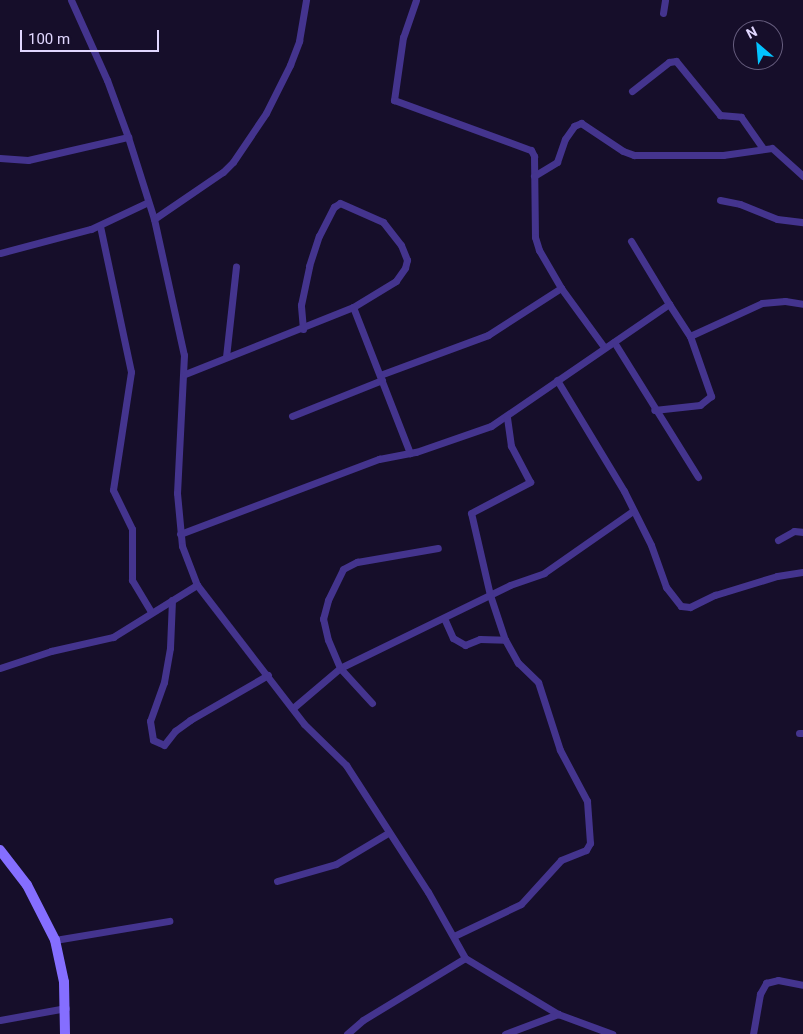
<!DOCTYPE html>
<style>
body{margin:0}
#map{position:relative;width:803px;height:1034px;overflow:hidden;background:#160e2a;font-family:Roboto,sans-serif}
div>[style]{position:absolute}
.street>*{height:7px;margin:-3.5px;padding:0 3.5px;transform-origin:3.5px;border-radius:3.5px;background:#44348e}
.secondary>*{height:10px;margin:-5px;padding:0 5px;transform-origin:5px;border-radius:5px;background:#856eff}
span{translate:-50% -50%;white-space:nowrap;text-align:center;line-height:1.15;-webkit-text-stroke:5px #160e2a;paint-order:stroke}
.north{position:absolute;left:733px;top:20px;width:50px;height:50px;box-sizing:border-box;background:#160e2a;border:1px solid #675e7f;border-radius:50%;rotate:333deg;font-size:14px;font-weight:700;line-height:20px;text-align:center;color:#e1d7ff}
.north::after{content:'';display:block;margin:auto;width:18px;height:22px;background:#03c3ff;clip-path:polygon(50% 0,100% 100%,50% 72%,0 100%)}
.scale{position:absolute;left:20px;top:30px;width:139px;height:22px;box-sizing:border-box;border:2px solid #e1d7ff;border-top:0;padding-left:6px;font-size:15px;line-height:18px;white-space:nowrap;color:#e1d7ff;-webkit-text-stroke:4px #160e2a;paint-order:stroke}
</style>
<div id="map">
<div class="street">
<div style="left:71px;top:0;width:88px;rotate:65.8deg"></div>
<div style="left:107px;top:80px;width:61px;rotate:69.8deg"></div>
<div style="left:128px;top:137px;width:86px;rotate:72.4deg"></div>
<div style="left:154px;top:219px;width:139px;rotate:77.6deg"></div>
<div style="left:184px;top:355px;width:138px;rotate:92.9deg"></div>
<div style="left:177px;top:493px;width:53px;rotate:84.6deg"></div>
<div style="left:182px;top:546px;width:42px;rotate:69deg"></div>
<div style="left:197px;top:585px;width:175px;rotate:52.4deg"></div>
<div style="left:304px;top:724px;width:59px;rotate:44.3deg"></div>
<div style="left:346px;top:765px;width:151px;rotate:57.2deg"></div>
<div style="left:428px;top:892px;width:76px;rotate:60.7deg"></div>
<div style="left:465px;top:958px;width:109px;rotate:31.1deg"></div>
<div style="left:558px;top:1014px;width:58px;rotate:20.3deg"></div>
<div style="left:416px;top:0;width:39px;rotate:109deg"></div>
<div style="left:403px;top:37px;width:64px;rotate:98.1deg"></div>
<div style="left:394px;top:100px;width:146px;rotate:20.1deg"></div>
<div style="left:531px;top:150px;width:7px;rotate:63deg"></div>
<div style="left:534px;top:156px;width:81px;rotate:89.3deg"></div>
<div style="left:535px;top:237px;width:14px;rotate:73deg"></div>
<div style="left:539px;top:250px;width:44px;rotate:59.9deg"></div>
<div style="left:561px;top:288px;width:73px;rotate:53.9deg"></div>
<div style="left:663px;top:13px;width:13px;rotate:-81deg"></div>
<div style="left:632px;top:91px;width:47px;rotate:-38.1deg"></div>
<div style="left:669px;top:62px;width:7px;rotate:-8deg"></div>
<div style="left:676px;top:61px;width:70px;rotate:50.8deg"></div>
<div style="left:720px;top:115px;width:21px;rotate:5deg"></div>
<div style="left:741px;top:117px;width:38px;rotate:55deg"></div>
<div style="left:0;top:158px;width:28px;rotate:4deg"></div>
<div style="left:28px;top:160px;width:103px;rotate:-13deg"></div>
<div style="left:534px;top:176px;width:27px;rotate:-31deg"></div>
<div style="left:557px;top:162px;width:24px;rotate:-71deg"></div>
<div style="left:565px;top:139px;width:16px;rotate:-55deg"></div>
<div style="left:574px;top:126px;width:8px;rotate:-23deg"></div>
<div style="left:581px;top:123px;width:50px;rotate:33.7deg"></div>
<div style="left:623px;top:151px;width:12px;rotate:20deg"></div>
<div style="left:634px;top:155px;width:89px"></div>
<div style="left:723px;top:155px;width:49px;rotate:-8.1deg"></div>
<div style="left:772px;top:148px;width:42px;rotate:42.1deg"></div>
<div style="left:720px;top:200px;width:20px;rotate:11deg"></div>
<div style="left:740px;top:204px;width:40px;rotate:22deg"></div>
<div style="left:777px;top:219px;width:26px;rotate:7deg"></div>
<div style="left:154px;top:219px;width:83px;rotate:-34.3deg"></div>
<div style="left:223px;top:172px;width:14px;rotate:-45deg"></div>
<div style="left:233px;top:162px;width:59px;rotate:-56deg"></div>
<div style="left:266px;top:113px;width:54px;rotate:-63.4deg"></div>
<div style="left:290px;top:65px;width:26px;rotate:-69deg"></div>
<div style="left:299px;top:41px;width:42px;rotate:-80.3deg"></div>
<div style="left:100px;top:226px;width:149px;rotate:78deg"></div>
<div style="left:131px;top:372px;width:119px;rotate:98.7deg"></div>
<div style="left:113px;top:490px;width:43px;rotate:64deg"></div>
<div style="left:132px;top:529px;width:51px;rotate:90deg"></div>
<div style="left:132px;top:580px;width:37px;rotate:59deg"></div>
<div style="left:631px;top:241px;width:74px;rotate:58.9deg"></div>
<div style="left:0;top:253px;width:94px;rotate:-14.8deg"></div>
<div style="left:91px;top:229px;width:63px;rotate:-25.3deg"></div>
<div style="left:303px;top:329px;width:24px;rotate:-95deg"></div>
<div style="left:301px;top:305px;width:40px;rotate:-78deg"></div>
<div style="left:309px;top:266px;width:32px;rotate:-72deg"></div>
<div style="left:319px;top:236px;width:33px;rotate:-63deg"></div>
<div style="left:334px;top:207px;width:7px;rotate:-34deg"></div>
<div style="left:340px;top:203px;width:47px;rotate:23.8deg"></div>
<div style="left:383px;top:222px;width:29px;rotate:52deg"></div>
<div style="left:401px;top:245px;width:16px;rotate:68deg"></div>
<div style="left:407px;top:260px;width:8px;rotate:104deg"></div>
<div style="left:405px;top:268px;width:16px;rotate:125deg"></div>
<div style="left:396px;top:281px;width:50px;rotate:148.8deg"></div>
<div style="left:690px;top:336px;width:79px;rotate:-24.6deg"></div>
<div style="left:762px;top:303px;width:23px;rotate:-5deg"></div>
<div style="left:785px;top:301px;width:18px;rotate:9deg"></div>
<div style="left:614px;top:342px;width:159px;rotate:58.1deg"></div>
<div style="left:226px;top:357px;width:91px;rotate:-83.7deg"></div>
<div style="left:185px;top:374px;width:181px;rotate:-21.7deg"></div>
<div style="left:353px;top:307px;width:157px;rotate:68.7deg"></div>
<div style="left:380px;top:375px;width:115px;rotate:-20.3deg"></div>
<div style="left:488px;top:335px;width:87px;rotate:-32.8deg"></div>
<div style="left:557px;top:380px;width:130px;rotate:58.9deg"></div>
<div style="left:624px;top:491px;width:60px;rotate:63.4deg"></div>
<div style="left:651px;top:545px;width:45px;rotate:70.3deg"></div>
<div style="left:666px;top:587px;width:24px;rotate:52deg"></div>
<div style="left:681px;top:606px;width:9px;rotate:6deg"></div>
<div style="left:690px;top:607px;width:28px;rotate:-26deg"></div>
<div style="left:715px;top:595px;width:65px;rotate:-17deg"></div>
<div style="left:777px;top:576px;width:26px;rotate:-9deg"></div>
<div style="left:292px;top:416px;width:97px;rotate:-21.8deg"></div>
<div style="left:180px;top:534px;width:213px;rotate:-20.7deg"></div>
<div style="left:379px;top:459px;width:38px;rotate:-11deg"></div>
<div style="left:416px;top:452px;width:79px;rotate:-19.1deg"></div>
<div style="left:491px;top:426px;width:216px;rotate:-34.4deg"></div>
<div style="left:669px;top:304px;width:38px;rotate:57deg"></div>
<div style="left:690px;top:336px;width:64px;rotate:70.7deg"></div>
<div style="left:711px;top:396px;width:14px;rotate:141deg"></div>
<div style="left:700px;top:405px;width:46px;rotate:173.8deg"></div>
<div style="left:778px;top:540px;width:18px;rotate:-29deg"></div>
<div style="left:794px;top:531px;width:9px;rotate:6deg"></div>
<div style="left:172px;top:600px;width:48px;rotate:92.4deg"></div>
<div style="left:170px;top:648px;width:35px;rotate:100deg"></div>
<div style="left:164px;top:682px;width:41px;rotate:109.7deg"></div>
<div style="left:150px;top:721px;width:19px;rotate:81deg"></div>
<div style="left:153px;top:740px;width:12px;rotate:24deg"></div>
<div style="left:164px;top:745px;width:18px;rotate:-52deg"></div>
<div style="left:175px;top:731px;width:19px;rotate:-36deg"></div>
<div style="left:190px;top:720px;width:90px;rotate:-30deg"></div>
<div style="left:444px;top:618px;width:22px;rotate:66deg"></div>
<div style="left:453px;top:638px;width:14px;rotate:30deg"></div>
<div style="left:465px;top:645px;width:16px;rotate:-22deg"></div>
<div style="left:480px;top:639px;width:25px;rotate:2deg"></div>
<div style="left:0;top:668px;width:54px;rotate:-18.4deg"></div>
<div style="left:51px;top:651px;width:64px;rotate:-12.7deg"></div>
<div style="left:113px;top:637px;width:99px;rotate:-31.8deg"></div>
<div style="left:372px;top:703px;width:47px;rotate:-132.4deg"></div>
<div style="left:340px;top:668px;width:189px;rotate:-26deg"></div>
<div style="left:510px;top:585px;width:36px;rotate:-19deg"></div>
<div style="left:544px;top:573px;width:108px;rotate:-34.9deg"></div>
<div style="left:293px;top:708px;width:62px;rotate:-40.4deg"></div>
<div style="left:340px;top:668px;width:30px;rotate:-113deg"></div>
<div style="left:328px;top:640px;width:22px;rotate:-103deg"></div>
<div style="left:323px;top:619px;width:20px;rotate:-75deg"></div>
<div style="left:328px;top:600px;width:34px;rotate:-64deg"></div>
<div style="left:343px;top:569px;width:16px;rotate:-27deg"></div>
<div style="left:357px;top:562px;width:82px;rotate:-9.8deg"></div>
<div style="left:799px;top:733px;width:4px"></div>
<div style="left:277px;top:881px;width:61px;rotate:-16.1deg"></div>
<div style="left:336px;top:864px;width:61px;rotate:-30.8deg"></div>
<div style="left:454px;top:936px;width:74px;rotate:-25.5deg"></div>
<div style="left:521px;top:904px;width:59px;rotate:-47.7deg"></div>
<div style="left:561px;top:860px;width:27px;rotate:-22deg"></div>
<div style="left:586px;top:850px;width:8px;rotate:-60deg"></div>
<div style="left:590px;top:843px;width:42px;rotate:-94.1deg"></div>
<div style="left:587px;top:801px;width:58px;rotate:-117.9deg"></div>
<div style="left:560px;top:750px;width:71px;rotate:-107.9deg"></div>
<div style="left:538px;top:682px;width:28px;rotate:-136deg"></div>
<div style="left:518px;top:663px;width:26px;rotate:-119deg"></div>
<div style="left:505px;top:640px;width:47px;rotate:-108.4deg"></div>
<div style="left:490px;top:595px;width:84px;rotate:-103deg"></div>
<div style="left:471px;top:513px;width:67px;rotate:-27.7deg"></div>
<div style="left:530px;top:482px;width:41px;rotate:-117.8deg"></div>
<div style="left:511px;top:446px;width:29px;rotate:-98deg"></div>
<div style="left:55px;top:940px;width:116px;rotate:-9.5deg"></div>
<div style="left:0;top:1020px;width:67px;rotate:-10.3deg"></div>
<div style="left:347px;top:1034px;width:21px;rotate:-41deg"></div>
<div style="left:363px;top:1020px;width:119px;rotate:-31.3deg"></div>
<div style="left:505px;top:1034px;width:57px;rotate:-20.7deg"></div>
<div style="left:753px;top:1034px;width:41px;rotate:-80.1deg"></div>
<div style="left:760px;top:994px;width:13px;rotate:-61deg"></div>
<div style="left:766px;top:983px;width:12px;rotate:-14deg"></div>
<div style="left:778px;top:980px;width:25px;rotate:11deg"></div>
</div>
<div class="secondary">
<div style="left:0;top:850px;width:44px;rotate:52.4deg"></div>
<div style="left:27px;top:885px;width:62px;rotate:63deg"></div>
<div style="left:55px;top:940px;width:43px;rotate:77.9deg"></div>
<div style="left:64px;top:982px;width:52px;rotate:88.9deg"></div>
</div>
<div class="north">N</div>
<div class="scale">100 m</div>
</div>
